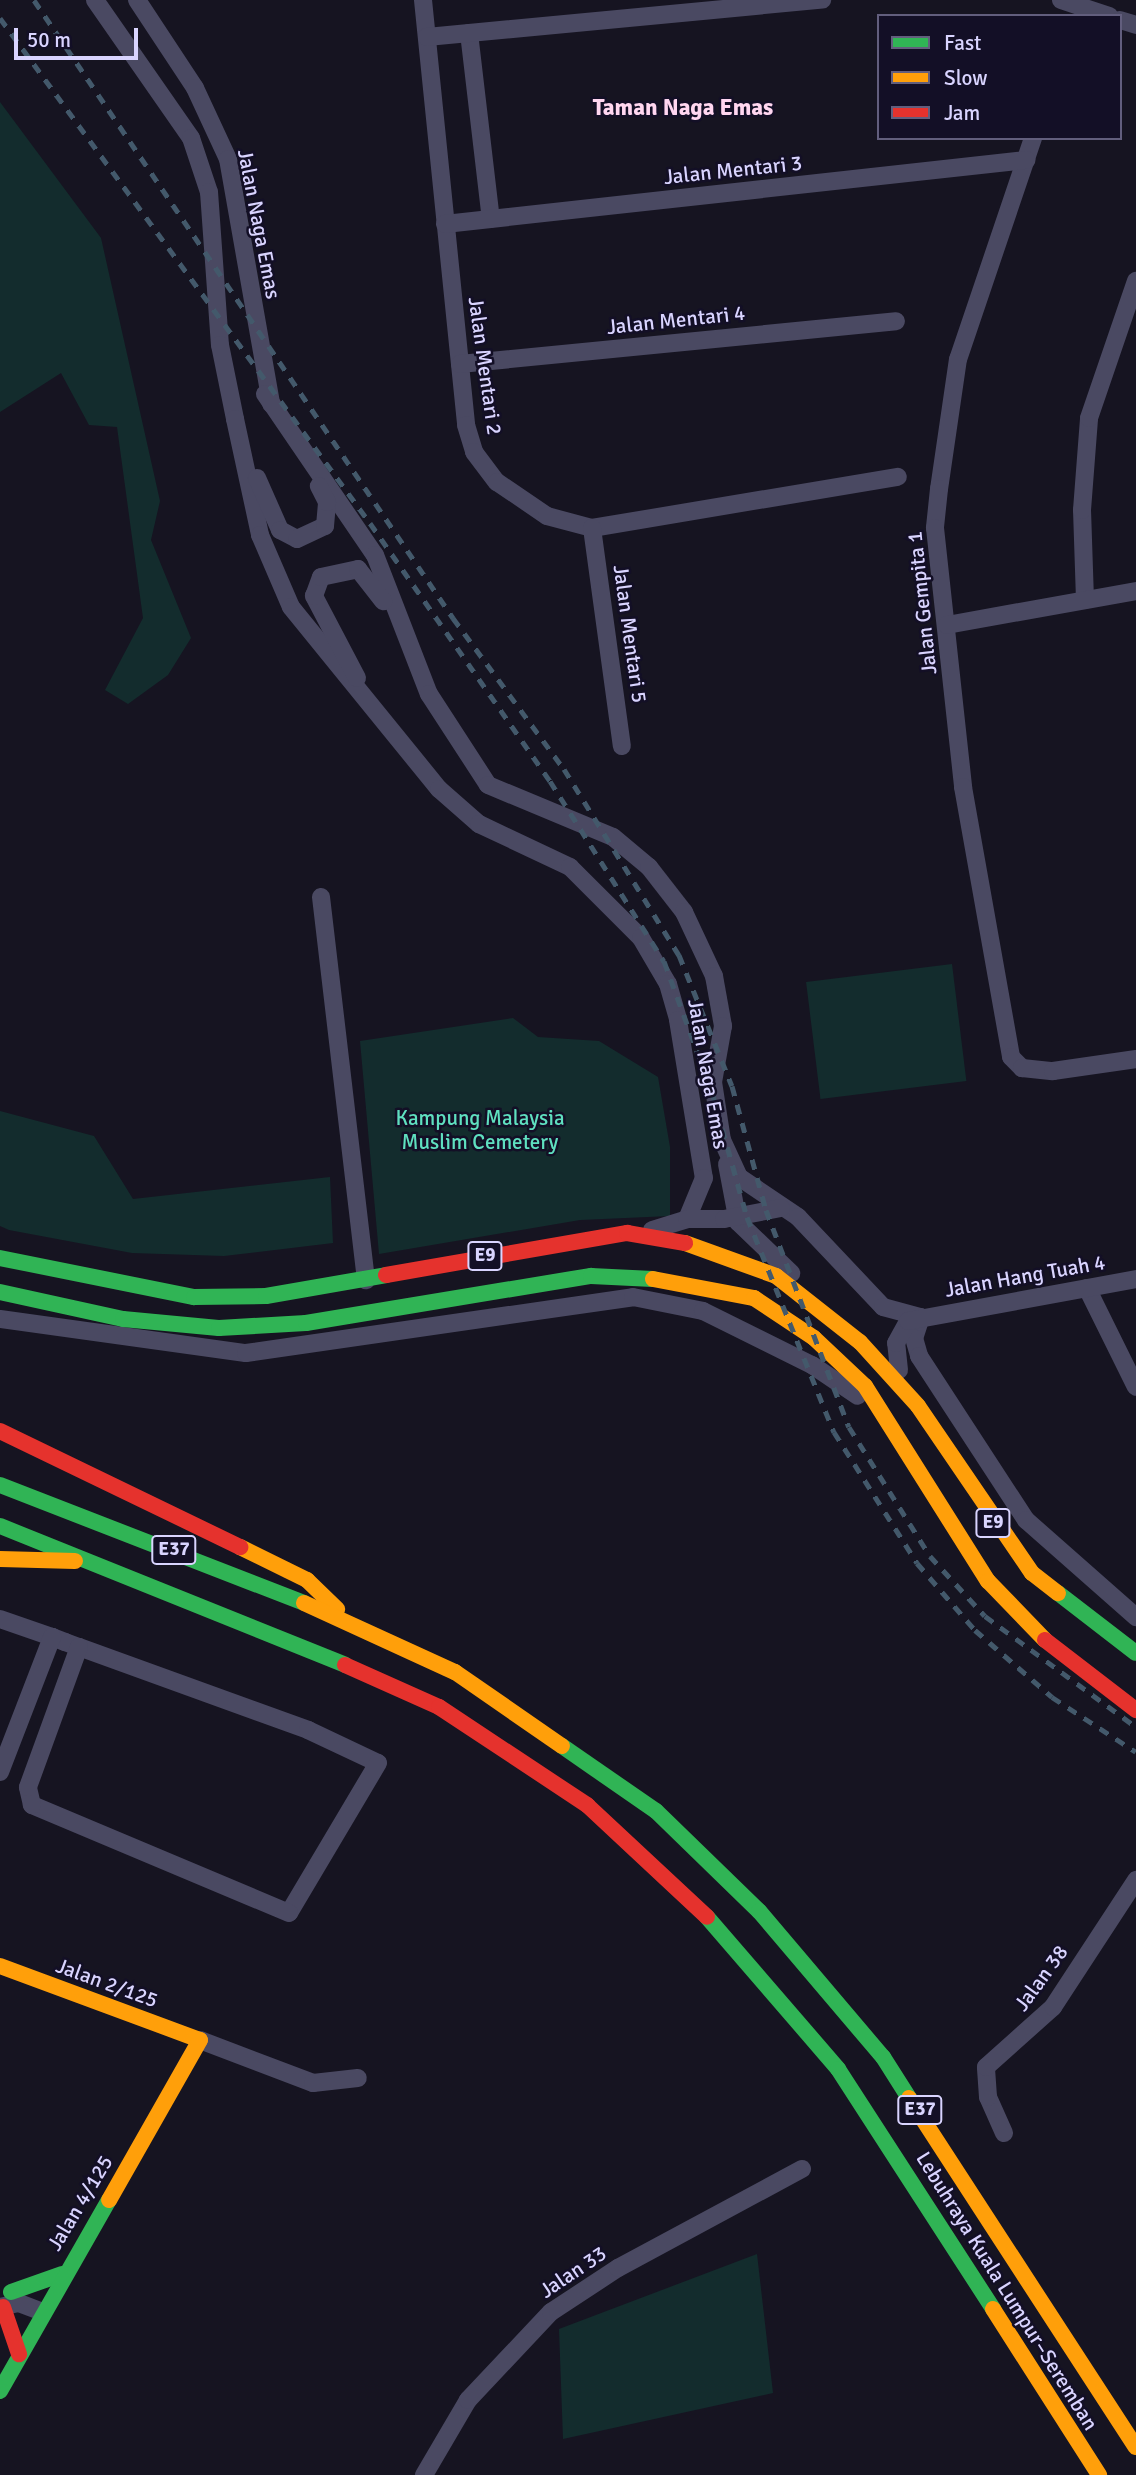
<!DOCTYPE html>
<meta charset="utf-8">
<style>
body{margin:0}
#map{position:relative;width:1136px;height:2475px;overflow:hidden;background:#161421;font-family:Signika,sans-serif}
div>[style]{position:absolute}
.green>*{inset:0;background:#132c2d;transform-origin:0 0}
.street>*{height:18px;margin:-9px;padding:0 9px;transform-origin:9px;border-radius:9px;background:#4a4962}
.fast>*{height:16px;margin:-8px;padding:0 8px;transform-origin:8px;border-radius:8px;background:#30b455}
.slow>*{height:16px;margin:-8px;padding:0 8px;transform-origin:8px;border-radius:8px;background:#ff9f0a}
.jam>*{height:16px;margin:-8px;padding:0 8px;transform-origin:8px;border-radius:8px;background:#e5322d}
.rail>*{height:5px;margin-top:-2.5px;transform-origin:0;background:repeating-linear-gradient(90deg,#43596b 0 10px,transparent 0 19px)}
span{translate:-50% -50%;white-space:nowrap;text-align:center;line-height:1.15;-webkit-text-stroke:5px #130f26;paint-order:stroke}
.shield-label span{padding:2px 5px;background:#130f26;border:2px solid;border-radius:5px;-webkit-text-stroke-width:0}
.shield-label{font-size:19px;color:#d9d4ff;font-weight:700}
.street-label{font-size:21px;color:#d9d4ff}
.park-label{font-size:21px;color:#5fe0c0}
.neighbourhood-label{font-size:23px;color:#ffd6f0;font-weight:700}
.legend{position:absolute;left:877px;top:14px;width:245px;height:126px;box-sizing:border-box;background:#130f26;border:2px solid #625e7d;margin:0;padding:9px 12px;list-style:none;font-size:21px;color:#d9d4ff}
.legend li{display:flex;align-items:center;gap:14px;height:35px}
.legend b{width:35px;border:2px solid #625e7d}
.scale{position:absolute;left:14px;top:28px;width:124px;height:32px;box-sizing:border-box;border:4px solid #d9d4ff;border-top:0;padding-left:9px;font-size:21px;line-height:24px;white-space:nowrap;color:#d9d4ff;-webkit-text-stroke:5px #130f26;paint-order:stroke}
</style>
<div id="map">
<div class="green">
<div style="clip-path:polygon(0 102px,101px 238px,160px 501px,151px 540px,191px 638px,168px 675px,128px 704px,105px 690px,143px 618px,117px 427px,89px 425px,61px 373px,0 412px)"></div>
<div style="left:952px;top:964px;width:118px;height:147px;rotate:83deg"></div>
<div style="clip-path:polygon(513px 1018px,538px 1037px,599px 1041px,658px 1077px,670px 1147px,670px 1216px,580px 1220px,379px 1254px,360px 1041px)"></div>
<div style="clip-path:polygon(0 1111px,94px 1136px,133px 1199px,330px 1177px,333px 1243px,224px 1256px,132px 1253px,9px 1230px,0 1226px)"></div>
<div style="clip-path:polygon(757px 2254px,773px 2393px,563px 2439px,559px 2329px)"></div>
</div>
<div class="street">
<div style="left:95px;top:0;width:168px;rotate:55.2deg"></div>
<div style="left:191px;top:138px;width:57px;rotate:71.6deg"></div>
<div style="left:209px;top:192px;width:153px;rotate:85.9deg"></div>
<div style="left:220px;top:345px;width:76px;rotate:78.5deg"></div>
<div style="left:235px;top:419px;width:119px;rotate:77.8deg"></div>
<div style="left:260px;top:535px;width:78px;rotate:66.7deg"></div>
<div style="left:291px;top:607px;width:235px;rotate:50.9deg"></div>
<div style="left:439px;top:789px;width:53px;rotate:41.2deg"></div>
<div style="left:479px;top:824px;width:101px;rotate:25.3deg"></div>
<div style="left:570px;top:867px;width:100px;rotate:45deg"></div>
<div style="left:641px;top:938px;width:53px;rotate:59.6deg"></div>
<div style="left:668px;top:984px;width:37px;rotate:74deg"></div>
<div style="left:678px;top:1020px;width:160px;rotate:80.7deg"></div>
<div style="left:704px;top:1178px;width:44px;rotate:112.5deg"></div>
<div style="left:137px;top:0;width:105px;rotate:56.6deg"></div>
<div style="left:195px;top:88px;width:78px;rotate:65.1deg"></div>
<div style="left:228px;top:159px;width:249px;rotate:80deg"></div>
<div style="left:423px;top:0;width:427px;rotate:84.2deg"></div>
<div style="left:466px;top:425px;width:28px;rotate:73deg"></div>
<div style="left:474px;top:452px;width:38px;rotate:53deg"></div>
<div style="left:497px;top:482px;width:60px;rotate:34.2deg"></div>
<div style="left:547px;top:516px;width:47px;rotate:14.9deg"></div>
<div style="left:592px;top:528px;width:310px;rotate:-9.5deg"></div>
<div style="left:1061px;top:0;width:51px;rotate:18.4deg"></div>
<div style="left:1120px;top:20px;width:17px;rotate:17deg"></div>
<div style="left:469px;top:33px;width:187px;rotate:83.3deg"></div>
<div style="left:427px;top:37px;width:397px;rotate:-5.4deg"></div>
<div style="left:1033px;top:138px;width:233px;rotate:108.7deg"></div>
<div style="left:958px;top:359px;width:131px;rotate:98.3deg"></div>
<div style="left:939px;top:489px;width:39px;rotate:96deg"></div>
<div style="left:935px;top:528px;width:261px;rotate:83.8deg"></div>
<div style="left:963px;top:787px;width:274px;rotate:79.9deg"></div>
<div style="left:1011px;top:1057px;width:16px;rotate:45deg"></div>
<div style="left:1022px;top:1068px;width:31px;rotate:6deg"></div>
<div style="left:1053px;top:1071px;width:84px;rotate:-8.2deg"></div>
<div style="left:445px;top:224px;width:585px;rotate:-6.29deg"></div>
<div style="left:460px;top:364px;width:438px;rotate:-5.6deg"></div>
<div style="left:265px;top:394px;width:195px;rotate:55.7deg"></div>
<div style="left:375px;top:555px;width:149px;rotate:68.8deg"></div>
<div style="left:429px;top:694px;width:108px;rotate:57deg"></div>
<div style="left:488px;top:785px;width:135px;rotate:22.6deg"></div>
<div style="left:613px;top:837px;width:47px;rotate:39.8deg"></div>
<div style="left:649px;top:867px;width:57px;rotate:52.1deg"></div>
<div style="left:684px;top:912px;width:71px;rotate:64.9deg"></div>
<div style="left:714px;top:976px;width:51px;rotate:79.8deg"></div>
<div style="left:723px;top:1026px;width:57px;rotate:100.1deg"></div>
<div style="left:713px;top:1082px;width:59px;rotate:81.2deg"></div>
<div style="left:722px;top:1140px;width:41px;rotate:65.3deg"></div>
<div style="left:739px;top:1177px;width:71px;rotate:34.1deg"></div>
<div style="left:798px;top:1217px;width:124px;rotate:46.6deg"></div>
<div style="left:883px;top:1307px;width:39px;rotate:15deg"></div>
<div style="left:257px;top:478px;width:57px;rotate:66.1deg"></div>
<div style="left:280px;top:530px;width:19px;rotate:28deg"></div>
<div style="left:297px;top:539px;width:31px;rotate:-25deg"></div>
<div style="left:325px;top:526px;width:24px;rotate:-85deg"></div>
<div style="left:327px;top:502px;width:18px;rotate:-117deg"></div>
<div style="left:592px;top:528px;width:220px;rotate:82.2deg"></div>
<div style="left:1085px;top:600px;width:90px;rotate:-91.9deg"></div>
<div style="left:1082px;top:510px;width:92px;rotate:-85.6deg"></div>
<div style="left:1089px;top:418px;width:145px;rotate:-71.1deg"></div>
<div style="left:947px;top:625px;width:192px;rotate:-10.2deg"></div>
<div style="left:357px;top:678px;width:93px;rotate:-117.7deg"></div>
<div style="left:314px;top:596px;width:20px;rotate:-70deg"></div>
<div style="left:321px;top:577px;width:38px;rotate:-12deg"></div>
<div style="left:358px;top:569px;width:41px;rotate:52deg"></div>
<div style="left:321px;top:897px;width:386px;rotate:83.3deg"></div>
<div style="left:727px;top:1164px;width:59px;rotate:79.3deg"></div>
<div style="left:738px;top:1222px;width:74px;rotate:43.9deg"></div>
<div style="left:652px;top:1230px;width:37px;rotate:-17deg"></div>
<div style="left:687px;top:1219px;width:37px"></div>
<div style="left:724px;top:1219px;width:58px;rotate:-10.9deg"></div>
<div style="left:1087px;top:1288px;width:110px;rotate:63.7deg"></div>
<div style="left:921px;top:1317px;width:22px;rotate:108deg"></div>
<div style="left:914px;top:1338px;width:19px;rotate:74deg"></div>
<div style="left:919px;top:1356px;width:196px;rotate:56.9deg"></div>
<div style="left:1026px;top:1520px;width:147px;rotate:41.4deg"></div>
<div style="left:0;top:1319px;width:248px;rotate:7.9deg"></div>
<div style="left:246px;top:1353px;width:391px;rotate:-8.2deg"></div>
<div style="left:633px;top:1297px;width:71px;rotate:11.3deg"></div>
<div style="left:703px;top:1311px;width:122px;rotate:26.4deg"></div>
<div style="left:812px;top:1365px;width:55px;rotate:34deg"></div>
<div style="left:899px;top:1370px;width:27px;rotate:-96deg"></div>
<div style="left:896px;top:1343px;width:25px;rotate:-61deg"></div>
<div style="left:908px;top:1321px;width:232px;rotate:-10.4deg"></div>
<div style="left:0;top:1619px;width:55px;rotate:19.1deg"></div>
<div style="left:52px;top:1637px;width:14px;rotate:21deg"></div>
<div style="left:65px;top:1642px;width:15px;rotate:20deg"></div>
<div style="left:79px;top:1647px;width:244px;rotate:19.9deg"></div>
<div style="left:308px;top:1730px;width:77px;rotate:25.2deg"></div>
<div style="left:378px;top:1763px;width:174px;rotate:120.7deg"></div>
<div style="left:289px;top:1913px;width:279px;rotate:-157.2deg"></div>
<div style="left:32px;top:1805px;width:18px;rotate:-103deg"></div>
<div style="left:28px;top:1787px;width:149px;rotate:-70deg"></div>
<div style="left:0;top:1772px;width:145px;rotate:-68.9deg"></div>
<div style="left:200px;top:2040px;width:121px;rotate:20.8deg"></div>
<div style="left:313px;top:2083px;width:45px;rotate:-6.3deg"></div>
<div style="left:1004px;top:2133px;width:39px;rotate:-114deg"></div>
<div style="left:988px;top:2097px;width:30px;rotate:-94deg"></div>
<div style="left:986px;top:2067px;width:90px;rotate:-41.8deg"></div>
<div style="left:1053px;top:2007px;width:152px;rotate:-56.8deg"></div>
<div style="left:0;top:2307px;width:19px;rotate:-12deg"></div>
<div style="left:19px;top:2303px;width:25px;rotate:21deg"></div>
<div style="left:424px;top:2475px;width:87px;rotate:-59.6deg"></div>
<div style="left:468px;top:2400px;width:121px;rotate:-46.7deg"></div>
<div style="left:551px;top:2312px;width:80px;rotate:-33.3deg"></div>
<div style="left:618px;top:2268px;width:209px;rotate:-28.3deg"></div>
</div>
<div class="fast">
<div style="left:0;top:1258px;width:198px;rotate:11.4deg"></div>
<div style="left:194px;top:1297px;width:72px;rotate:-0.8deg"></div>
<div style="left:266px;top:1296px;width:122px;rotate:-9.9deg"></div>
<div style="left:0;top:1292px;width:126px;rotate:12.4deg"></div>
<div style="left:123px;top:1319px;width:96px;rotate:5.4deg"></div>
<div style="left:219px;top:1328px;width:87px;rotate:-3.3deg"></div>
<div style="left:306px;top:1323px;width:289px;rotate:-9.4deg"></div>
<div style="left:591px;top:1276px;width:62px;rotate:2.8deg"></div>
<div style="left:0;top:1485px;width:326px;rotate:21.2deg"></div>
<div style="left:0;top:1526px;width:372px;rotate:21.9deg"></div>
<div style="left:1058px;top:1593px;width:98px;rotate:37.6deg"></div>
<div style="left:562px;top:1746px;width:114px;rotate:34.7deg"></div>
<div style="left:656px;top:1811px;width:144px;rotate:44.2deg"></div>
<div style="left:759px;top:1911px;width:192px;rotate:49.7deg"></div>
<div style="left:883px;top:2057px;width:49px;rotate:57.6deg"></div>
<div style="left:707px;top:1917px;width:201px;rotate:49.2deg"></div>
<div style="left:838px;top:2069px;width:286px;rotate:57.1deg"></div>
<div style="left:11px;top:2292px;width:54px;rotate:-19.4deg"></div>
<div style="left:0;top:2391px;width:220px;rotate:-60.3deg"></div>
</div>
<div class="slow">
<div style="left:685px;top:1243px;width:97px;rotate:19.9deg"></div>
<div style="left:776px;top:1276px;width:107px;rotate:38.2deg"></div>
<div style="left:860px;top:1342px;width:86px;rotate:47.8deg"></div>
<div style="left:918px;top:1406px;width:202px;rotate:55.7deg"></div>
<div style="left:1032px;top:1573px;width:33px;rotate:38deg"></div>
<div style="left:653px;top:1279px;width:103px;rotate:10.7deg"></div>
<div style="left:754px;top:1298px;width:72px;rotate:33.7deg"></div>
<div style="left:814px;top:1338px;width:70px;rotate:43.3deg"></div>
<div style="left:865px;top:1386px;width:231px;rotate:57.8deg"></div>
<div style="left:988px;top:1581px;width:82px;rotate:46deg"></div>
<div style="left:240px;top:1547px;width:75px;rotate:26.2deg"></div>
<div style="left:307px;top:1580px;width:42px;rotate:44deg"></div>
<div style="left:0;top:1559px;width:75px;rotate:1.5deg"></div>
<div style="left:304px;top:1603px;width:166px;rotate:24.6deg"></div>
<div style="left:455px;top:1672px;width:130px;rotate:34.7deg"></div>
<div style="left:0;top:1966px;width:213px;rotate:20.3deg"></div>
<div style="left:200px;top:2040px;width:184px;rotate:119.6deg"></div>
<div style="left:909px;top:2098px;width:416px;rotate:57deg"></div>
<div style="left:993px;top:2309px;width:197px;rotate:57.4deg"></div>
</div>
<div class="jam">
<div style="left:386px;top:1275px;width:245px;rotate:-9.9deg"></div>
<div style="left:627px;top:1233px;width:59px;rotate:9.8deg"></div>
<div style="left:0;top:1431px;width:267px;rotate:25.8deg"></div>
<div style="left:1045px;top:1640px;width:115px;rotate:37.6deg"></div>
<div style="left:345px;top:1665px;width:103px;rotate:24.1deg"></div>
<div style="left:439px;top:1707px;width:178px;rotate:33.5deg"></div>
<div style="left:587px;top:1805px;width:164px;rotate:43deg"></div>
<div style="left:3px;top:2307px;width:50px;rotate:71.2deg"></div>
</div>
<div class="rail">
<div style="left:34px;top:0;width:747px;rotate:55.86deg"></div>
<div style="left:453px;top:618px;width:187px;rotate:53.7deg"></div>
<div style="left:564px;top:769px;width:219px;rotate:58.3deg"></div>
<div style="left:679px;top:955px;width:141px;rotate:68deg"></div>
<div style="left:732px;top:1086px;width:129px;rotate:74.7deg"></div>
<div style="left:766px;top:1210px;width:232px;rotate:69.1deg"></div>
<div style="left:849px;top:1427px;width:152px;rotate:57.9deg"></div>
<div style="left:930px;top:1556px;width:81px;rotate:47.5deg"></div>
<div style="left:985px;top:1616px;width:187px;rotate:36.3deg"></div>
<div style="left:0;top:18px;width:626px;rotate:53.77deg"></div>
<div style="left:370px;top:523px;width:315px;rotate:55.1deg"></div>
<div style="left:550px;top:781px;width:213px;rotate:57.7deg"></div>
<div style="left:664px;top:961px;width:140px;rotate:69.9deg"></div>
<div style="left:712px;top:1092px;width:130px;rotate:74.4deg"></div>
<div style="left:747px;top:1217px;width:232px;rotate:68deg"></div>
<div style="left:834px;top:1432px;width:155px;rotate:57.6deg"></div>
<div style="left:917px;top:1563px;width:89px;rotate:49.1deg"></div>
<div style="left:975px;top:1630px;width:102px;rotate:41deg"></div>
<div style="left:1052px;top:1697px;width:100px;rotate:33.2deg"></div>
</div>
<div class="shield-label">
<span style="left:485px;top:1256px">E9</span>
<span style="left:993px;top:1523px">E9</span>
<span style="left:174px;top:1550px">E37</span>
<span style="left:920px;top:2110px">E37</span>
</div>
<div class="street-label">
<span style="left:733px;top:170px;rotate:-6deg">Jalan Mentari 3</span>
<span style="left:259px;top:224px;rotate:79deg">Jalan Naga Emas</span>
<span style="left:676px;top:320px;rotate:-6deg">Jalan Mentari 4</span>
<span style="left:485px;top:366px;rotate:82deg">Jalan Mentari 2</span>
<span style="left:922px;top:603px;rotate:-96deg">Jalan Gempita 1</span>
<span style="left:630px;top:634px;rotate:82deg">Jalan Mentari 5</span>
<span style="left:708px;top:1074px;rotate:80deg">Jalan Naga Emas</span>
<span style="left:1025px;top:1276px;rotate:-10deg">Jalan Hang Tuah 4</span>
<span style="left:1041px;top:1978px;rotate:-54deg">Jalan 38</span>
<span style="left:107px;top:1983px;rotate:20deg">Jalan 2/125</span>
<span style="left:80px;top:2203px;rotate:-59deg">Jalan 4/125</span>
<span style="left:573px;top:2272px;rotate:-34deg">Jalan 33</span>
<span style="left:1007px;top:2291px;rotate:58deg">Lebuhraya Kuala Lumpur–Seremban</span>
</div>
<div class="park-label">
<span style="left:480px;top:1130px">Kampung Malaysia<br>Muslim Cemetery</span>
</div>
<div class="neighbourhood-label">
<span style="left:683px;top:108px">Taman Naga Emas</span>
</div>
<ul class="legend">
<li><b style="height:9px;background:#30b455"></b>Fast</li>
<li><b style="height:9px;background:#ff9f0a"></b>Slow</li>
<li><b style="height:9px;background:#e5322d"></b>Jam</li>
</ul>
<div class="scale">50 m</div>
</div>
